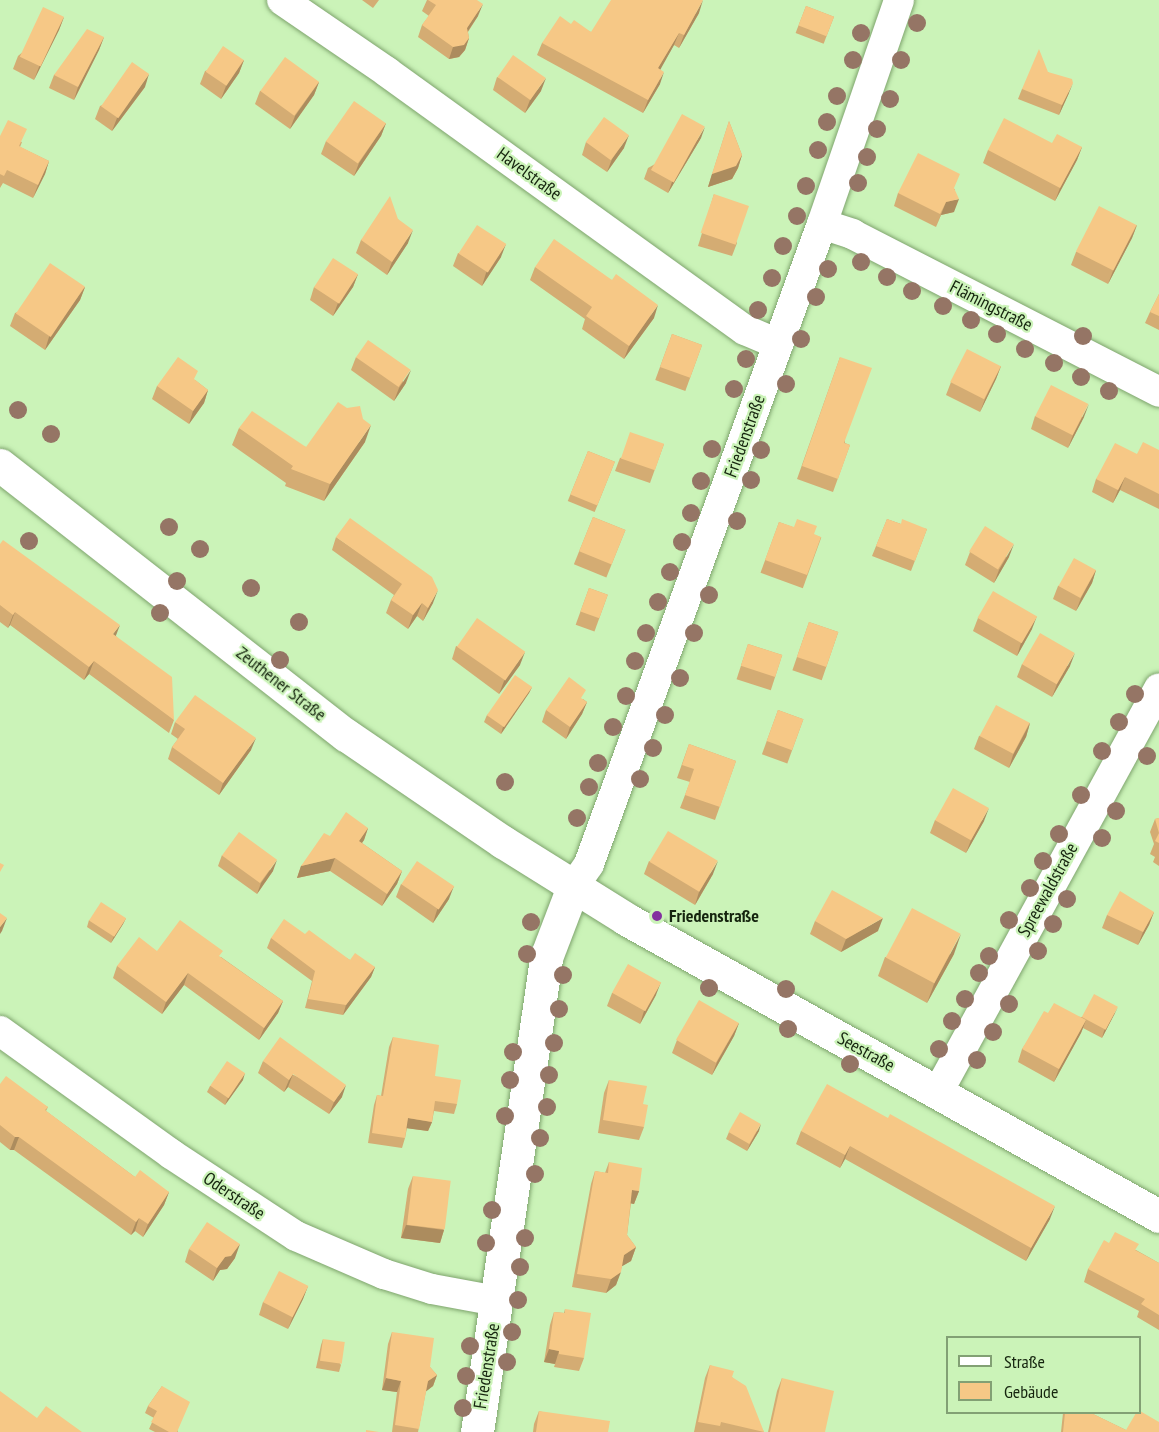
<!DOCTYPE html>
<meta charset="utf-8">
<style>
body{margin:0}
#map{position:relative;width:1159px;height:1432px;overflow:hidden;background:#cbf3b8;font-family:"PT Sans Narrow",sans-serif}
div>[style]{position:absolute}
.roads{filter:drop-shadow(0 0 2px #7ea46d) drop-shadow(0 0 2px #7ea46d)}
.minor>*{height:30px;margin:-15px;padding:0 15px;transform-origin:15px;border-radius:15px;background:#fff}
.tertiary>*{height:33px;margin:-16.5px;padding:0 16.5px;transform-origin:16.5px;border-radius:16.5px;background:#fff}
.secondary>*{height:33px;margin:-16.5px;padding:0 16.5px;transform-origin:16.5px;border-radius:16.5px;background:#fff}
.trees>*{width:18px;height:18px;margin:-9px;border-radius:50%;background:#957565}
.wall>*{inset:0;background:#d4ac73;transform-origin:0 0}
.shaded-wall>*{inset:0;background:#ac8c5e}
.building>*{inset:0;background:#f6c886;transform-origin:0 0}
.dots>*{width:16px;height:16px;translate:-50% -50%;box-sizing:border-box;border:3px solid #cbf3b8;border-radius:50%}
span{translate:-50% -50%;white-space:nowrap;text-align:center;line-height:1.15;-webkit-text-stroke:4.5px #cbf3b8;paint-order:stroke}
.street-label{font-size:18px;color:#15240e}
.poi-label{font-size:18px;color:#15240e;font-weight:700}
.left{translate:0 -50%;text-align:left}
.legend{position:absolute;left:946px;top:1336px;width:195px;height:78px;box-sizing:border-box;background:#cbf3b8;border:2px solid #82a074;margin:0;padding:8px 10px;list-style:none;font-size:18px;color:#15240e}
.legend li{display:flex;align-items:center;gap:12px;height:30px}
.legend b{width:30px;border:2px solid #82a074}
</style>
<div id="map">
<div class="roads">
<div class="minor">
<div style="left:282px;top:0;width:127px;rotate:34.4deg"></div>
<div style="left:387px;top:72px;width:441px;rotate:35.8deg"></div>
<div style="left:745px;top:330px;width:36px;rotate:23deg"></div>
<div style="left:822px;top:224px;width:32px;rotate:18deg"></div>
<div style="left:852px;top:234px;width:345px;rotate:27.2deg"></div>
<div style="left:573px;top:887px;width:28px;rotate:-55deg"></div>
<div style="left:589px;top:864px;width:681px;rotate:-70deg"></div>
<div style="left:822px;top:224px;width:237px;rotate:-71deg"></div>
<div style="left:0;top:1031px;width:211px;rotate:35.7deg"></div>
<div style="left:171px;top:1154px;width:149px;rotate:33.3deg"></div>
<div style="left:296px;top:1236px;width:96px;rotate:23.4deg"></div>
<div style="left:384px;top:1274px;width:50px;rotate:17.4deg"></div>
<div style="left:432px;top:1289px;width:66px;rotate:10.5deg"></div>
<div style="left:938px;top:1092px;width:460px;rotate:-61.3deg"></div>
</div>
<div class="tertiary">
<div style="left:477px;top:1432px;width:482px;rotate:-81.7deg"></div>
<div style="left:547px;top:955px;width:73px;rotate:-69.1deg"></div>
</div>
<div class="secondary">
<div style="left:0;top:465px;width:439px;rotate:38deg"></div>
<div style="left:346px;top:735px;width:190px;rotate:34.3deg"></div>
<div style="left:503px;top:842px;width:145px;rotate:32deg"></div>
<div style="left:626px;top:919px;width:610px;rotate:29.13deg"></div>
</div>
</div>
<div class="trees">
<div style="left:917px;top:23px"></div>
<div style="left:861px;top:33px"></div>
<div style="left:853px;top:60px"></div>
<div style="left:901px;top:60px"></div>
<div style="left:837px;top:96px"></div>
<div style="left:890px;top:99px"></div>
<div style="left:827px;top:122px"></div>
<div style="left:877px;top:129px"></div>
<div style="left:818px;top:150px"></div>
<div style="left:867px;top:157px"></div>
<div style="left:858px;top:183px"></div>
<div style="left:806px;top:186px"></div>
<div style="left:797px;top:216px"></div>
<div style="left:783px;top:246px"></div>
<div style="left:861px;top:262px"></div>
<div style="left:828px;top:269px"></div>
<div style="left:887px;top:277px"></div>
<div style="left:772px;top:278px"></div>
<div style="left:912px;top:291px"></div>
<div style="left:816px;top:297px"></div>
<div style="left:943px;top:306px"></div>
<div style="left:758px;top:310px"></div>
<div style="left:971px;top:320px"></div>
<div style="left:997px;top:334px"></div>
<div style="left:1083px;top:336px"></div>
<div style="left:801px;top:339px"></div>
<div style="left:1025px;top:349px"></div>
<div style="left:746px;top:359px"></div>
<div style="left:1054px;top:363px"></div>
<div style="left:1081px;top:377px"></div>
<div style="left:786px;top:384px"></div>
<div style="left:734px;top:389px"></div>
<div style="left:1109px;top:391px"></div>
<div style="left:18px;top:410px"></div>
<div style="left:51px;top:434px"></div>
<div style="left:712px;top:449px"></div>
<div style="left:761px;top:450px"></div>
<div style="left:751px;top:480px"></div>
<div style="left:701px;top:481px"></div>
<div style="left:691px;top:513px"></div>
<div style="left:737px;top:521px"></div>
<div style="left:169px;top:527px"></div>
<div style="left:29px;top:541px"></div>
<div style="left:682px;top:542px"></div>
<div style="left:200px;top:549px"></div>
<div style="left:670px;top:572px"></div>
<div style="left:177px;top:581px"></div>
<div style="left:251px;top:588px"></div>
<div style="left:709px;top:595px"></div>
<div style="left:658px;top:602px"></div>
<div style="left:160px;top:613px"></div>
<div style="left:299px;top:622px"></div>
<div style="left:646px;top:633px"></div>
<div style="left:694px;top:633px"></div>
<div style="left:280px;top:660px"></div>
<div style="left:635px;top:661px"></div>
<div style="left:680px;top:678px"></div>
<div style="left:1135px;top:694px"></div>
<div style="left:626px;top:696px"></div>
<div style="left:665px;top:715px"></div>
<div style="left:1119px;top:722px"></div>
<div style="left:613px;top:727px"></div>
<div style="left:653px;top:748px"></div>
<div style="left:1102px;top:751px"></div>
<div style="left:1147px;top:756px"></div>
<div style="left:598px;top:763px"></div>
<div style="left:640px;top:779px"></div>
<div style="left:505px;top:782px"></div>
<div style="left:589px;top:787px"></div>
<div style="left:1081px;top:795px"></div>
<div style="left:1116px;top:811px"></div>
<div style="left:577px;top:818px"></div>
<div style="left:1059px;top:834px"></div>
<div style="left:1102px;top:838px"></div>
<div style="left:1043px;top:861px"></div>
<div style="left:1030px;top:888px"></div>
<div style="left:1067px;top:899px"></div>
<div style="left:1009px;top:920px"></div>
<div style="left:531px;top:922px"></div>
<div style="left:1053px;top:924px"></div>
<div style="left:1038px;top:951px"></div>
<div style="left:527px;top:954px"></div>
<div style="left:989px;top:956px"></div>
<div style="left:979px;top:973px"></div>
<div style="left:563px;top:975px"></div>
<div style="left:709px;top:988px"></div>
<div style="left:786px;top:989px"></div>
<div style="left:965px;top:999px"></div>
<div style="left:1009px;top:1004px"></div>
<div style="left:559px;top:1009px"></div>
<div style="left:952px;top:1021px"></div>
<div style="left:788px;top:1029px"></div>
<div style="left:993px;top:1032px"></div>
<div style="left:554px;top:1043px"></div>
<div style="left:939px;top:1049px"></div>
<div style="left:513px;top:1052px"></div>
<div style="left:977px;top:1060px"></div>
<div style="left:850px;top:1064px"></div>
<div style="left:549px;top:1075px"></div>
<div style="left:510px;top:1080px"></div>
<div style="left:547px;top:1107px"></div>
<div style="left:505px;top:1116px"></div>
<div style="left:540px;top:1138px"></div>
<div style="left:535px;top:1174px"></div>
<div style="left:492px;top:1210px"></div>
<div style="left:525px;top:1238px"></div>
<div style="left:486px;top:1243px"></div>
<div style="left:520px;top:1267px"></div>
<div style="left:518px;top:1300px"></div>
<div style="left:512px;top:1332px"></div>
<div style="left:470px;top:1346px"></div>
<div style="left:507px;top:1362px"></div>
<div style="left:466px;top:1376px"></div>
<div style="left:463px;top:1408px"></div>
</div>
<div class="wall">
<div style="clip-path:polygon(362px 0,379px 0,373px 8px)"></div>
<div style="clip-path:polygon(427px 0,477px 0,478px 16px,468px 32px,469px 38px,465px 50px,459px 57px,449px 59px,418px 37px,422px 25px,429px 16px,422px 11px)"></div>
<div style="left:806px;top:6px;width:30px;height:29px;rotate:21deg"></div>
<div style="clip-path:polygon(699px 13px,679px 48px,674px 45px,660px 69px,660px 84px,643px 113px,537px 55px,542px 43px,571px 24px,591px 32px)"></div>
<div style="clip-path:polygon(64px 17px,59px 30px,34px 80px,13px 69px,18px 56px)"></div>
<div style="clip-path:polygon(104px 37px,99px 50px,74px 100px,49px 88px,54px 75px)"></div>
<div style="clip-path:polygon(244px 60px,239px 73px,221px 99px,200px 84px,205px 71px)"></div>
<div style="clip-path:polygon(1048px 72px,1069px 93px,1059px 115px,1018px 99px,1022px 89px)"></div>
<div style="clip-path:polygon(497px 77px,541px 91px,525px 113px,493px 90px)"></div>
<div style="clip-path:polygon(319px 82px,314px 95px,290px 129px,255px 104px,260px 91px)"></div>
<div style="clip-path:polygon(145px 87px,112px 131px,95px 119px,100px 106px)"></div>
<div style="clip-path:polygon(729px 121px,742px 155px,738px 168px,732px 179px,708px 187px)"></div>
<div style="clip-path:polygon(386px 123px,381px 136px,354px 176px,321px 154px,326px 141px)"></div>
<div style="clip-path:polygon(0 136px,22px 142px,20px 147px,49px 161px,45px 174px,33px 198px,3px 183px,0 188px)"></div>
<div style="clip-path:polygon(701px 138px,668px 193px,644px 179px,648px 168px)"></div>
<div style="clip-path:polygon(586px 142px,624px 148px,607px 172px,582px 155px)"></div>
<div style="clip-path:polygon(1052px 143px,1082px 147px,1077px 160px,1055px 201px,983px 163px,988px 150px)"></div>
<div style="clip-path:polygon(955px 189px,954px 212px,941px 215px,936px 227px,894px 206px,898px 193px)"></div>
<div style="clip-path:polygon(714px 194px,737px 243px,732px 256px,698px 246px)"></div>
<div style="clip-path:polygon(398px 219px,408px 243px,387px 275px,356px 253px,361px 240px)"></div>
<div style="clip-path:polygon(1137px 225px,1132px 238px,1108px 284px,1071px 265px,1076px 252px)"></div>
<div style="clip-path:polygon(458px 253px,501px 257px,482px 286px,453px 266px)"></div>
<div style="clip-path:polygon(535px 267px,612px 280px,654px 318px,624px 359px,582px 329px,585px 319px,530px 280px)"></div>
<div style="clip-path:polygon(358px 274px,353px 287px,333px 316px,310px 300px,314px 287px)"></div>
<div style="clip-path:polygon(85px 287px,80px 300px,45px 350px,10px 326px,15px 313px)"></div>
<div style="clip-path:polygon(1159px 294px,1159px 330px,1145px 323px,1150px 312px)"></div>
<div style="left:672px;top:334px;width:32px;height:49px;rotate:20deg"></div>
<div style="clip-path:polygon(356px 357px,406px 383px,394px 401px,351px 370px)"></div>
<div style="clip-path:polygon(840px 357px,845px 443px,850px 445px,833px 492px,797px 479px)"></div>
<div style="clip-path:polygon(1001px 366px,996px 379px,980px 412px,946px 395px,951px 382px)"></div>
<div style="clip-path:polygon(195px 380px,208px 390px,204px 403px,189px 424px,152px 399px,157px 386px)"></div>
<div style="clip-path:polygon(1035px 416px,1084px 417px,1068px 448px,1031px 429px)"></div>
<div style="clip-path:polygon(239px 428px,306px 447px,365px 442px,324px 501px,285px 486px,286px 483px,232px 445px)"></div>
<div style="clip-path:polygon(664px 444px,650px 483px,615px 471px,620px 458px)"></div>
<div style="clip-path:polygon(1159px 450px,1159px 509px,1120px 490px,1113px 503px,1092px 492px,1096px 479px,1137px 454px)"></div>
<div style="left:588px;top:451px;width:29px;height:54px;rotate:22deg"></div>
<div style="left:593px;top:517px;width:35px;height:51px;rotate:22deg"></div>
<div style="clip-path:polygon(887px 519px,901px 524px,927px 529px,911px 571px,872px 556px)"></div>
<div style="left:779px;top:522px;width:45px;height:54px;rotate:20deg"></div>
<div style="clip-path:polygon(336px 537px,433px 603px,423px 621px,417px 616px,408px 629px,386px 613px,391px 600px,394px 595px,332px 550px)"></div>
<div style="clip-path:polygon(0 544px,116px 636px,174px 720px,169px 733px,89px 674px,84px 680px,10px 625px,8px 628px,0 622px)"></div>
<div style="clip-path:polygon(970px 552px,1009px 557px,994px 583px,965px 565px)"></div>
<div style="clip-path:polygon(1096px 570px,1092px 583px,1076px 611px,1053px 599px,1058px 586px)"></div>
<div style="left:589px;top:588px;width:20px;height:39px;rotate:20deg"></div>
<div style="clip-path:polygon(978px 618px,1032px 629px,1017px 656px,973px 631px)"></div>
<div style="left:809px;top:622px;width:31px;height:51px;rotate:19deg"></div>
<div style="left:748px;top:644px;width:36px;height:37px;rotate:18deg"></div>
<div style="clip-path:polygon(456px 646px,520px 665px,499px 694px,452px 659px)"></div>
<div style="clip-path:polygon(1022px 664px,1070px 666px,1052px 697px,1017px 677px)"></div>
<div style="clip-path:polygon(532px 687px,529px 693px,501px 734px,484px 722px,487px 715px)"></div>
<div style="clip-path:polygon(583px 699px,587px 702px,582px 714px,566px 739px,542px 722px,546px 710px)"></div>
<div style="left:778px;top:710px;width:27px;height:47px;rotate:20deg"></div>
<div style="clip-path:polygon(175px 722px,251px 750px,219px 795px,168px 759px,172px 747px,178px 739px,171px 734px)"></div>
<div style="clip-path:polygon(1030px 723px,1026px 737px,1009px 768px,974px 749px,979px 736px)"></div>
<div style="clip-path:polygon(689px 744px,736px 761px,715px 820px,680px 808px,690px 782px,677px 778px)"></div>
<div style="clip-path:polygon(1159px 818px,1159px 866px,1153px 862px,1155px 857px,1150px 854px,1154px 844px,1150px 832px,1155px 819px)"></div>
<div style="clip-path:polygon(935px 820px,984px 821px,966px 853px,930px 833px)"></div>
<div style="clip-path:polygon(368px 828px,364px 840px,362px 843px,402px 871px,397px 884px,382px 906px,330px 871px,297px 878px,301px 866px,330px 836px)"></div>
<div style="clip-path:polygon(222px 855px,273px 871px,257px 894px,218px 866px)"></div>
<div style="clip-path:polygon(649px 861px,713px 874px,695px 905px,644px 874px)"></div>
<div style="clip-path:polygon(401px 884px,449px 899px,433px 923px,396px 897px)"></div>
<div style="clip-path:polygon(1154px 912px,1149px 925px,1138px 945px,1102px 928px,1107px 915px)"></div>
<div style="clip-path:polygon(126px 918px,123px 924px,111px 943px,87px 927px,89px 920px)"></div>
<div style="clip-path:polygon(815px 921px,878px 931px,841px 952px,810px 934px)"></div>
<div style="clip-path:polygon(305px 934px,350px 960px,375px 967px,371px 977px,343px 1015px,305px 1008px,312px 981px,267px 948px,271px 938px)"></div>
<div style="clip-path:polygon(157px 951px,221px 957px,283px 1001px,278px 1013px,259px 1040px,184px 985px,162px 1014px,113px 978px,117px 966px)"></div>
<div style="clip-path:polygon(954px 954px,927px 1003px,878px 976px,885px 957px)"></div>
<div style="clip-path:polygon(612px 993px,656px 995px,640px 1024px,607px 1006px)"></div>
<div style="clip-path:polygon(1048px 1013px,1081px 1017px,1115px 1013px,1102px 1038px,1083px 1028px,1081px 1033px,1054px 1082px,1018px 1062px,1022px 1049px)"></div>
<div style="clip-path:polygon(739px 1023px,734px 1036px,712px 1075px,672px 1053px,677px 1040px)"></div>
<div style="clip-path:polygon(393px 1037px,435px 1076px,457px 1104px,454px 1114px,434px 1111px,432px 1122px,428px 1131px,407px 1128px,405px 1138px,402px 1148px,368px 1143px,374px 1105px,377px 1095px,381px 1096px,389px 1047px)"></div>
<div style="clip-path:polygon(263px 1061px,342px 1097px,329px 1114px,288px 1087px,284px 1092px,258px 1073px)"></div>
<div style="clip-path:polygon(243px 1080px,225px 1105px,207px 1092px,210px 1086px)"></div>
<div style="clip-path:polygon(609px 1080px,644px 1127px,639px 1140px,598px 1133px,604px 1093px)"></div>
<div style="clip-path:polygon(0 1084px,48px 1107px,46px 1111px,135px 1177px,169px 1192px,164px 1205px,143px 1237px,135px 1231px,131px 1235px,14px 1150px,10px 1150px,0 1142px)"></div>
<div style="clip-path:polygon(888px 1118px,1050px 1219px,1026px 1261px,845px 1159px,840px 1168px,796px 1144px,801px 1131px)"></div>
<div style="clip-path:polygon(759px 1131px,747px 1151px,726px 1139px,729px 1132px)"></div>
<div style="clip-path:polygon(609px 1162px,639px 1191px,634px 1204px,631px 1203px,627px 1235px,636px 1247px,631px 1261px,622px 1266px,616px 1285px,606px 1293px,572px 1287px,591px 1184px,595px 1171px,605px 1173px)"></div>
<div style="clip-path:polygon(413px 1176px,444px 1230px,440px 1243px,401px 1238px,408px 1189px)"></div>
<div style="clip-path:polygon(1109px 1243px,1136px 1250px,1159px 1263px,1159px 1330px,1137px 1317px,1139px 1311px,1084px 1282px,1088px 1269px)"></div>
<div style="clip-path:polygon(189px 1249px,235px 1258px,227px 1269px,220px 1270px,213px 1281px,185px 1262px)"></div>
<div style="clip-path:polygon(308px 1286px,303px 1299px,288px 1329px,259px 1315px,263px 1302px)"></div>
<div style="clip-path:polygon(565px 1309px,584px 1358px,579px 1371px,554px 1367px,555px 1364px,544px 1362px,550px 1325px,554px 1312px,564px 1313px)"></div>
<div style="clip-path:polygon(392px 1332px,430px 1367px,437px 1375px,433px 1386px,426px 1391px,418px 1432px,392px 1432px,397px 1392px,382px 1390px,388px 1344px)"></div>
<div style="clip-path:polygon(323px 1339px,341px 1365px,339px 1372px,316px 1368px,321px 1345px)"></div>
<div style="clip-path:polygon(710px 1365px,732px 1377px,764px 1432px,694px 1432px,705px 1378px)"></div>
<div style="clip-path:polygon(782px 1378px,825px 1432px,768px 1432px,777px 1391px)"></div>
<div style="clip-path:polygon(162px 1386px,178px 1432px,155px 1432px,149px 1429px,154px 1418px,145px 1413px,148px 1406px)"></div>
<div style="clip-path:polygon(539px 1411px,608px 1432px,533px 1432px,534px 1424px)"></div>
<div style="clip-path:polygon(1063px 1413px,1091px 1413px,1126px 1430px,1159px 1432px,1061px 1432px)"></div>
</div>
<div class="shaded-wall">
<div style="clip-path:polygon(703px 0,699px 13px,679px 48px,684px 35px)"></div>
<div style="clip-path:polygon(483px 4px,478px 16px,462px 40px,467px 28px)"></div>
<div style="clip-path:polygon(64px 17px,59px 30px,34px 80px,39px 67px)"></div>
<div style="clip-path:polygon(679px 33px,674px 45px,654px 81px,658px 68px)"></div>
<div style="clip-path:polygon(104px 37px,99px 50px,74px 100px,78px 87px)"></div>
<div style="clip-path:polygon(469px 38px,465px 50px,459px 57px,449px 59px,453px 47px)"></div>
<div style="clip-path:polygon(244px 60px,239px 73px,221px 99px,226px 86px)"></div>
<div style="clip-path:polygon(664px 72px,660px 84px,643px 113px,648px 100px)"></div>
<div style="clip-path:polygon(149px 74px,145px 87px,112px 131px,117px 118px)"></div>
<div style="clip-path:polygon(546px 78px,541px 91px,525px 113px,530px 100px)"></div>
<div style="clip-path:polygon(319px 82px,314px 95px,290px 129px,295px 116px)"></div>
<div style="clip-path:polygon(1073px 83px,1069px 93px,1059px 115px,1062px 105px)"></div>
<div style="clip-path:polygon(386px 123px,381px 136px,354px 176px,359px 163px)"></div>
<div style="clip-path:polygon(705px 127px,701px 138px,668px 193px,672px 182px)"></div>
<div style="clip-path:polygon(629px 135px,624px 148px,607px 172px,612px 159px)"></div>
<div style="clip-path:polygon(1082px 147px,1077px 160px,1055px 201px,1060px 188px)"></div>
<div style="clip-path:polygon(742px 155px,738px 168px,732px 179px,708px 187px,712px 174px)"></div>
<div style="clip-path:polygon(49px 161px,45px 174px,33px 198px,38px 185px)"></div>
<div style="clip-path:polygon(959px 199px,954px 212px,941px 215px,936px 227px,946px 202px)"></div>
<div style="clip-path:polygon(1137px 225px,1132px 238px,1108px 284px,1113px 271px)"></div>
<div style="clip-path:polygon(413px 230px,408px 243px,387px 275px,392px 262px)"></div>
<div style="clip-path:polygon(506px 244px,501px 257px,482px 286px,486px 273px)"></div>
<div style="clip-path:polygon(358px 274px,353px 287px,333px 316px,338px 303px)"></div>
<div style="clip-path:polygon(85px 287px,80px 300px,45px 350px,49px 337px)"></div>
<div style="clip-path:polygon(658px 305px,654px 318px,624px 359px,629px 346px)"></div>
<div style="clip-path:polygon(1001px 366px,996px 379px,980px 412px,985px 399px)"></div>
<div style="clip-path:polygon(411px 370px,406px 383px,394px 401px,399px 388px)"></div>
<div style="clip-path:polygon(208px 390px,204px 403px,189px 424px,193px 411px)"></div>
<div style="clip-path:polygon(1089px 404px,1084px 417px,1068px 448px,1073px 435px)"></div>
<div style="clip-path:polygon(371px 425px,365px 442px,324px 501px,330px 484px)"></div>
<div style="clip-path:polygon(1125px 477px,1120px 490px,1113px 503px,1118px 490px)"></div>
<div style="clip-path:polygon(1014px 544px,1009px 557px,994px 583px,999px 570px)"></div>
<div style="clip-path:polygon(1096px 570px,1092px 583px,1076px 611px,1081px 598px)"></div>
<div style="clip-path:polygon(438px 590px,433px 603px,423px 621px,428px 608px)"></div>
<div style="clip-path:polygon(422px 603px,417px 616px,408px 629px,413px 615px)"></div>
<div style="clip-path:polygon(15px 612px,10px 625px,8px 628px,13px 615px)"></div>
<div style="clip-path:polygon(1037px 616px,1032px 629px,1017px 656px,1021px 643px)"></div>
<div style="clip-path:polygon(120px 625px,115px 638px,113px 634px)"></div>
<div style="clip-path:polygon(525px 652px,520px 665px,499px 694px,504px 681px)"></div>
<div style="clip-path:polygon(1075px 653px,1070px 666px,1052px 697px,1057px 684px)"></div>
<div style="clip-path:polygon(94px 661px,89px 674px,84px 680px,89px 667px)"></div>
<div style="clip-path:polygon(532px 687px,529px 693px,501px 734px,503px 727px)"></div>
<div style="clip-path:polygon(587px 702px,582px 714px,566px 739px,570px 727px)"></div>
<div style="clip-path:polygon(1030px 723px,1026px 737px,1009px 768px,1013px 755px)"></div>
<div style="clip-path:polygon(256px 738px,251px 750px,219px 795px,223px 783px)"></div>
<div style="clip-path:polygon(989px 808px,984px 821px,966px 853px,971px 840px)"></div>
<div style="clip-path:polygon(368px 828px,364px 840px,354px 854px,359px 841px)"></div>
<div style="clip-path:polygon(335px 858px,330px 871px,297px 878px,301px 866px)"></div>
<div style="clip-path:polygon(277px 860px,273px 871px,257px 894px,261px 883px)"></div>
<div style="clip-path:polygon(718px 861px,713px 874px,695px 905px,699px 892px)"></div>
<div style="clip-path:polygon(402px 871px,397px 884px,382px 906px,387px 894px)"></div>
<div style="clip-path:polygon(454px 886px,449px 899px,433px 923px,437px 910px)"></div>
<div style="clip-path:polygon(1154px 912px,1149px 925px,1138px 945px,1143px 932px)"></div>
<div style="clip-path:polygon(7px 918px,2px 931px,0 934px,0 927px)"></div>
<div style="clip-path:polygon(126px 918px,123px 924px,111px 943px,114px 936px)"></div>
<div style="clip-path:polygon(883px 918px,878px 931px,841px 952px,846px 939px)"></div>
<div style="clip-path:polygon(961px 934px,954px 954px,927px 1003px,934px 984px)"></div>
<div style="clip-path:polygon(375px 967px,371px 977px,343px 1015px,346px 1005px)"></div>
<div style="clip-path:polygon(188px 973px,184px 985px,162px 1014px,166px 1002px)"></div>
<div style="clip-path:polygon(661px 982px,656px 995px,640px 1024px,644px 1011px)"></div>
<div style="clip-path:polygon(283px 1001px,278px 1013px,259px 1040px,264px 1028px)"></div>
<div style="clip-path:polygon(1118px 1007px,1115px 1013px,1102px 1038px,1104px 1031px)"></div>
<div style="clip-path:polygon(1086px 1020px,1081px 1033px,1054px 1082px,1059px 1069px)"></div>
<div style="clip-path:polygon(739px 1023px,734px 1036px,712px 1075px,717px 1062px)"></div>
<div style="clip-path:polygon(245px 1073px,243px 1080px,225px 1105px,228px 1098px)"></div>
<div style="clip-path:polygon(293px 1074px,288px 1087px,284px 1092px,289px 1080px)"></div>
<div style="clip-path:polygon(346px 1085px,342px 1097px,329px 1114px,334px 1102px)"></div>
<div style="clip-path:polygon(408px 1118px,432px 1122px,428px 1131px,405px 1128px)"></div>
<div style="clip-path:polygon(761px 1124px,759px 1131px,747px 1151px,750px 1144px)"></div>
<div style="clip-path:polygon(15px 1137px,19px 1137px,14px 1150px,10px 1150px)"></div>
<div style="clip-path:polygon(850px 1146px,845px 1159px,840px 1168px,845px 1155px)"></div>
<div style="clip-path:polygon(632px 1190px,639px 1191px,634px 1204px,628px 1203px)"></div>
<div style="clip-path:polygon(169px 1192px,164px 1205px,143px 1237px,148px 1224px)"></div>
<div style="clip-path:polygon(1055px 1206px,1050px 1219px,1026px 1261px,1031px 1248px)"></div>
<div style="clip-path:polygon(139px 1218px,135px 1231px,131px 1235px,136px 1222px)"></div>
<div style="clip-path:polygon(406px 1225px,444px 1230px,440px 1243px,401px 1238px)"></div>
<div style="clip-path:polygon(240px 1244px,235px 1258px,227px 1269px,220px 1270px,213px 1281px,217px 1268px,225px 1257px)"></div>
<div style="clip-path:polygon(636px 1247px,631px 1261px,619px 1268px,624px 1255px)"></div>
<div style="clip-path:polygon(621px 1272px,616px 1285px,606px 1293px,611px 1279px)"></div>
<div style="clip-path:polygon(308px 1286px,303px 1299px,288px 1329px,293px 1316px)"></div>
<div style="clip-path:polygon(549px 1349px,559px 1351px,555px 1364px,544px 1362px)"></div>
<div style="clip-path:polygon(437px 1375px,433px 1386px,424px 1393px,428px 1381px)"></div>
<div style="clip-path:polygon(386px 1378px,401px 1381px,397px 1392px,382px 1390px)"></div>
</div>
<div class="building">
<div style="clip-path:polygon(428px 0,477px 0,483px 4px,467px 28px,469px 38px,464px 45px,453px 47px,422px 25px,436px 5px)"></div>
<div style="clip-path:polygon(611px 0,703px 0,684px 35px,679px 33px,658px 68px,664px 72px,648px 100px,542px 43px,560px 16px,571px 24px,574px 20px,591px 32px)"></div>
<div style="left:806px;top:6px;width:30px;height:21px;rotate:21deg"></div>
<div style="left:43px;top:7px;width:23px;height:55px;rotate:25deg"></div>
<div style="clip-path:polygon(87px 29px,104px 37px,78px 87px,54px 75px)"></div>
<div style="left:223px;top:46px;width:25px;height:31px;rotate:34deg"></div>
<div style="clip-path:polygon(1039px 49px,1048px 72px,1072px 79px,1073px 83px,1062px 105px,1022px 89px)"></div>
<div style="left:513px;top:55px;width:40px;height:27px;rotate:35deg"></div>
<div style="left:285px;top:57px;width:42px;height:42px;rotate:36deg"></div>
<div style="left:132px;top:62px;width:21px;height:54px;rotate:35deg"></div>
<div style="left:354px;top:101px;width:39px;height:49px;rotate:35deg"></div>
<div style="left:682px;top:114px;width:26px;height:64px;rotate:29deg"></div>
<div style="left:604px;top:117px;width:31px;height:31px;rotate:36deg"></div>
<div style="clip-path:polygon(1004px 118px,1052px 143px,1057px 134px,1082px 147px,1060px 188px,988px 150px)"></div>
<div style="clip-path:polygon(8px 120px,27px 129px,19px 146px,49px 161px,38px 185px,7px 170px,4px 176px,0 174px,0 136px)"></div>
<div style="clip-path:polygon(729px 121px,742px 155px,736px 166px,712px 174px)"></div>
<div style="clip-path:polygon(918px 153px,960px 174px,954px 188px,959px 199px,946px 202px,940px 214px,898px 193px)"></div>
<div style="left:714px;top:194px;width:37px;height:41px;rotate:19deg"></div>
<div style="clip-path:polygon(390px 196px,398px 219px,413px 230px,392px 262px,361px 240px)"></div>
<div style="left:1099px;top:206px;width:42px;height:51px;rotate:27deg"></div>
<div style="left:477px;top:225px;width:35px;height:34px;rotate:33deg"></div>
<div style="clip-path:polygon(554px 239px,612px 280px,616px 274px,658px 305px,629px 346px,586px 316px,592px 307px,535px 267px)"></div>
<div style="left:333px;top:258px;width:30px;height:35px;rotate:33deg"></div>
<div style="left:50px;top:263px;width:42px;height:61px;rotate:34deg"></div>
<div style="clip-path:polygon(1159px 294px,1159px 316px,1150px 312px)"></div>
<div style="left:672px;top:334px;width:32px;height:35px;rotate:20deg"></div>
<div style="left:368px;top:340px;width:52px;height:21px;rotate:35deg"></div>
<div style="left:967px;top:349px;width:38px;height:37px;rotate:27deg"></div>
<div style="clip-path:polygon(178px 357px,198px 371px,194px 379px,208px 390px,193px 411px,157px 386px)"></div>
<div style="clip-path:polygon(840px 357px,872px 368px,844px 443px,850px 445px,838px 479px,802px 466px)"></div>
<div style="left:1051px;top:385px;width:42px;height:35px;rotate:27deg"></div>
<div style="clip-path:polygon(338px 402px,347px 408px,360px 406px,363px 419px,371px 425px,330px 484px,291px 469px,293px 466px,239px 428px,252px 411px,306px 447px)"></div>
<div style="left:630px;top:432px;width:36px;height:28px;rotate:19deg"></div>
<div style="clip-path:polygon(1143px 442px,1159px 450px,1159px 494px,1125px 477px,1118px 490px,1096px 479px,1115px 443px,1137px 454px)"></div>
<div style="left:588px;top:451px;width:29px;height:47px;rotate:22deg"></div>
<div style="left:593px;top:517px;width:35px;height:37px;rotate:22deg"></div>
<div style="clip-path:polygon(350px 518px,432px 577px,438px 590px,428px 608px,422px 603px,413px 615px,391px 600px,402px 584px,336px 537px)"></div>
<div style="clip-path:polygon(797px 519px,817px 526px,814px 534px,821px 537px,807px 575px,765px 560px,779px 522px,794px 527px)"></div>
<div style="clip-path:polygon(887px 519px,901px 524px,902px 519px,927px 529px,915px 561px,876px 546px)"></div>
<div style="left:985px;top:526px;width:34px;height:30px;rotate:32deg"></div>
<div style="clip-path:polygon(3px 540px,120px 625px,113px 634px,172px 677px,174px 720px,94px 661px,89px 667px,15px 612px,13px 615px,0 605px,0 544px)"></div>
<div style="left:1074px;top:558px;width:25px;height:32px;rotate:29deg"></div>
<div style="left:589px;top:588px;width:20px;height:25px;rotate:20deg"></div>
<div style="left:993px;top:591px;width:51px;height:31px;rotate:30deg"></div>
<div style="left:477px;top:618px;width:59px;height:35px;rotate:35deg"></div>
<div style="left:809px;top:622px;width:31px;height:37px;rotate:19deg"></div>
<div style="left:1040px;top:633px;width:40px;height:36px;rotate:30deg"></div>
<div style="left:748px;top:644px;width:36px;height:23px;rotate:18deg"></div>
<div style="left:515px;top:675px;width:21px;height:49px;rotate:35deg"></div>
<div style="clip-path:polygon(569px 677px,586px 690px,581px 698px,587px 702px,570px 727px,546px 710px)"></div>
<div style="clip-path:polygon(195px 695px,256px 738px,223px 783px,172px 747px,185px 729px,175px 722px)"></div>
<div style="left:996px;top:705px;width:38px;height:35px;rotate:28deg"></div>
<div style="left:778px;top:710px;width:27px;height:33px;rotate:20deg"></div>
<div style="clip-path:polygon(689px 744px,736px 761px,720px 807px,685px 795px,694px 769px,682px 765px)"></div>
<div style="left:953px;top:788px;width:41px;height:37px;rotate:29deg"></div>
<div style="clip-path:polygon(346px 812px,368px 828px,359px 841px,402px 871px,387px 894px,335px 858px,301px 866px,324px 833px,330px 836px)"></div>
<div style="clip-path:polygon(1159px 818px,1159px 843px,1155px 841px,1159px 833px,1155px 819px)"></div>
<div style="left:668px;top:831px;width:58px;height:36px;rotate:31deg"></div>
<div style="left:239px;top:832px;width:47px;height:29px;rotate:36deg"></div>
<div style="left:417px;top:861px;width:45px;height:28px;rotate:34deg"></div>
<div style="clip-path:polygon(0 863px,4px 865px,0 872px)"></div>
<div style="clip-path:polygon(832px 890px,883px 918px,846px 939px,815px 921px)"></div>
<div style="clip-path:polygon(1120px 891px,1154px 912px,1143px 932px,1107px 915px)"></div>
<div style="left:101px;top:902px;width:30px;height:22px;rotate:33deg"></div>
<div style="left:912px;top:908px;width:55px;height:56px;rotate:28deg"></div>
<div style="clip-path:polygon(0 913px,7px 918px,0 927px)"></div>
<div style="clip-path:polygon(284px 919px,305px 934px,309px 930px,350px 960px,355px 953px,375px 967px,346px 1005px,308px 999px,315px 971px,271px 938px)"></div>
<div style="clip-path:polygon(180px 920px,223px 951px,219px 956px,283px 1001px,264px 1028px,188px 973px,166px 1002px,117px 966px,139px 937px,157px 951px)"></div>
<div style="left:628px;top:964px;width:38px;height:33px;rotate:29deg"></div>
<div style="left:1094px;top:994px;width:27px;height:26px;rotate:28deg"></div>
<div style="left:699px;top:1000px;width:46px;height:46px;rotate:30deg"></div>
<div style="clip-path:polygon(1054px 1003px,1086px 1020px,1059px 1069px,1022px 1049px,1044px 1011px,1048px 1013px)"></div>
<div style="clip-path:polygon(280px 1037px,346px 1085px,334px 1102px,293px 1074px,289px 1080px,263px 1061px)"></div>
<div style="clip-path:polygon(393px 1037px,439px 1045px,435px 1076px,461px 1080px,457px 1104px,435px 1101px,432px 1122px,408px 1118px,405px 1138px,372px 1133px,377px 1095px,383px 1096px)"></div>
<div style="left:227px;top:1061px;width:22px;height:30px;rotate:34deg"></div>
<div style="clip-path:polygon(6px 1076px,48px 1107px,45px 1110px,135px 1177px,140px 1170px,169px 1192px,148px 1224px,139px 1218px,136px 1222px,19px 1137px,15px 1137px,0 1125px,0 1084px)"></div>
<div style="clip-path:polygon(609px 1080px,647px 1086px,643px 1104px,648px 1105px,644px 1127px,603px 1120px)"></div>
<div style="clip-path:polygon(827px 1084px,888px 1118px,890px 1114px,1055px 1206px,1031px 1248px,850px 1146px,845px 1155px,801px 1131px)"></div>
<div style="left:740px;top:1112px;width:24px;height:23px;rotate:30deg"></div>
<div style="clip-path:polygon(609px 1162px,642px 1168px,639px 1191px,632px 1190px,627px 1235px,636px 1247px,624px 1255px,621px 1272px,611px 1279px,577px 1274px,595px 1171px,608px 1173px)"></div>
<div style="left:413px;top:1176px;width:38px;height:49px;rotate:7deg"></div>
<div style="clip-path:polygon(207px 1222px,240px 1244px,231px 1256px,225px 1257px,217px 1268px,189px 1249px)"></div>
<div style="clip-path:polygon(1115px 1232px,1139px 1244px,1135px 1250px,1159px 1263px,1159px 1315px,1141px 1304px,1145px 1299px,1088px 1269px,1104px 1240px,1109px 1243px)"></div>
<div style="left:279px;top:1271px;width:33px;height:35px;rotate:27deg"></div>
<div style="clip-path:polygon(565px 1309px,591px 1313px,584px 1358px,559px 1354px,559px 1351px,549px 1349px,554px 1312px,565px 1313px)"></div>
<div style="clip-path:polygon(392px 1332px,434px 1338px,430px 1367px,437px 1375px,428px 1381px,419px 1429px,395px 1425px,401px 1381px,386px 1378px)"></div>
<div style="left:323px;top:1339px;width:22px;height:22px;rotate:8deg"></div>
<div style="clip-path:polygon(710px 1365px,734px 1371px,732px 1377px,746px 1386px,764px 1432px,721px 1422px,720px 1426px,698px 1422px)"></div>
<div style="clip-path:polygon(782px 1378px,834px 1391px,825px 1432px,770px 1432px)"></div>
<div style="clip-path:polygon(162px 1386px,190px 1402px,177px 1432px,169px 1432px,151px 1422px,157px 1411px,148px 1406px)"></div>
<div style="clip-path:polygon(0 1391px,37px 1418px,46px 1406px,82px 1432px,0 1432px)"></div>
<div style="clip-path:polygon(539px 1411px,610px 1421px,608px 1432px,536px 1432px)"></div>
<div style="clip-path:polygon(1140px 1411px,1159px 1422px,1159px 1432px,1063px 1432px,1065px 1413px,1091px 1413px,1126px 1430px,1136px 1413px,1140px 1413px)"></div>
<div style="clip-path:polygon(366px 1430px,379px 1432px,366px 1432px)"></div>
</div>
<div class="dots">
<div style="left:657px;top:916px;background:#83309f"></div>
</div>
<div class="street-label">
<span style="left:529px;top:174px;rotate:36deg">Havelstraße</span>
<span style="left:991px;top:306px;rotate:27deg">Flämingstraße</span>
<span style="left:745px;top:436px;rotate:-70deg">Friedenstraße</span>
<span style="left:281px;top:684px;rotate:38deg">Zeuthener Straße</span>
<span style="left:1048px;top:890px;rotate:-61deg">Spreewaldstraße</span>
<span style="left:866px;top:1052px;rotate:29deg">Seestraße</span>
<span style="left:234px;top:1196px;rotate:34deg">Oderstraße</span>
<span style="left:487px;top:1366px;rotate:-81deg">Friedenstraße</span>
</div>
<div class="poi-label">
<span class="left" style="left:669px;top:916px">Friedenstraße</span>
</div>
<ul class="legend">
<li><b style="height:8px;background:#fff"></b>Straße</li>
<li><b style="height:16px;background:#f6c886"></b>Gebäude</li>
</ul>
</div>
